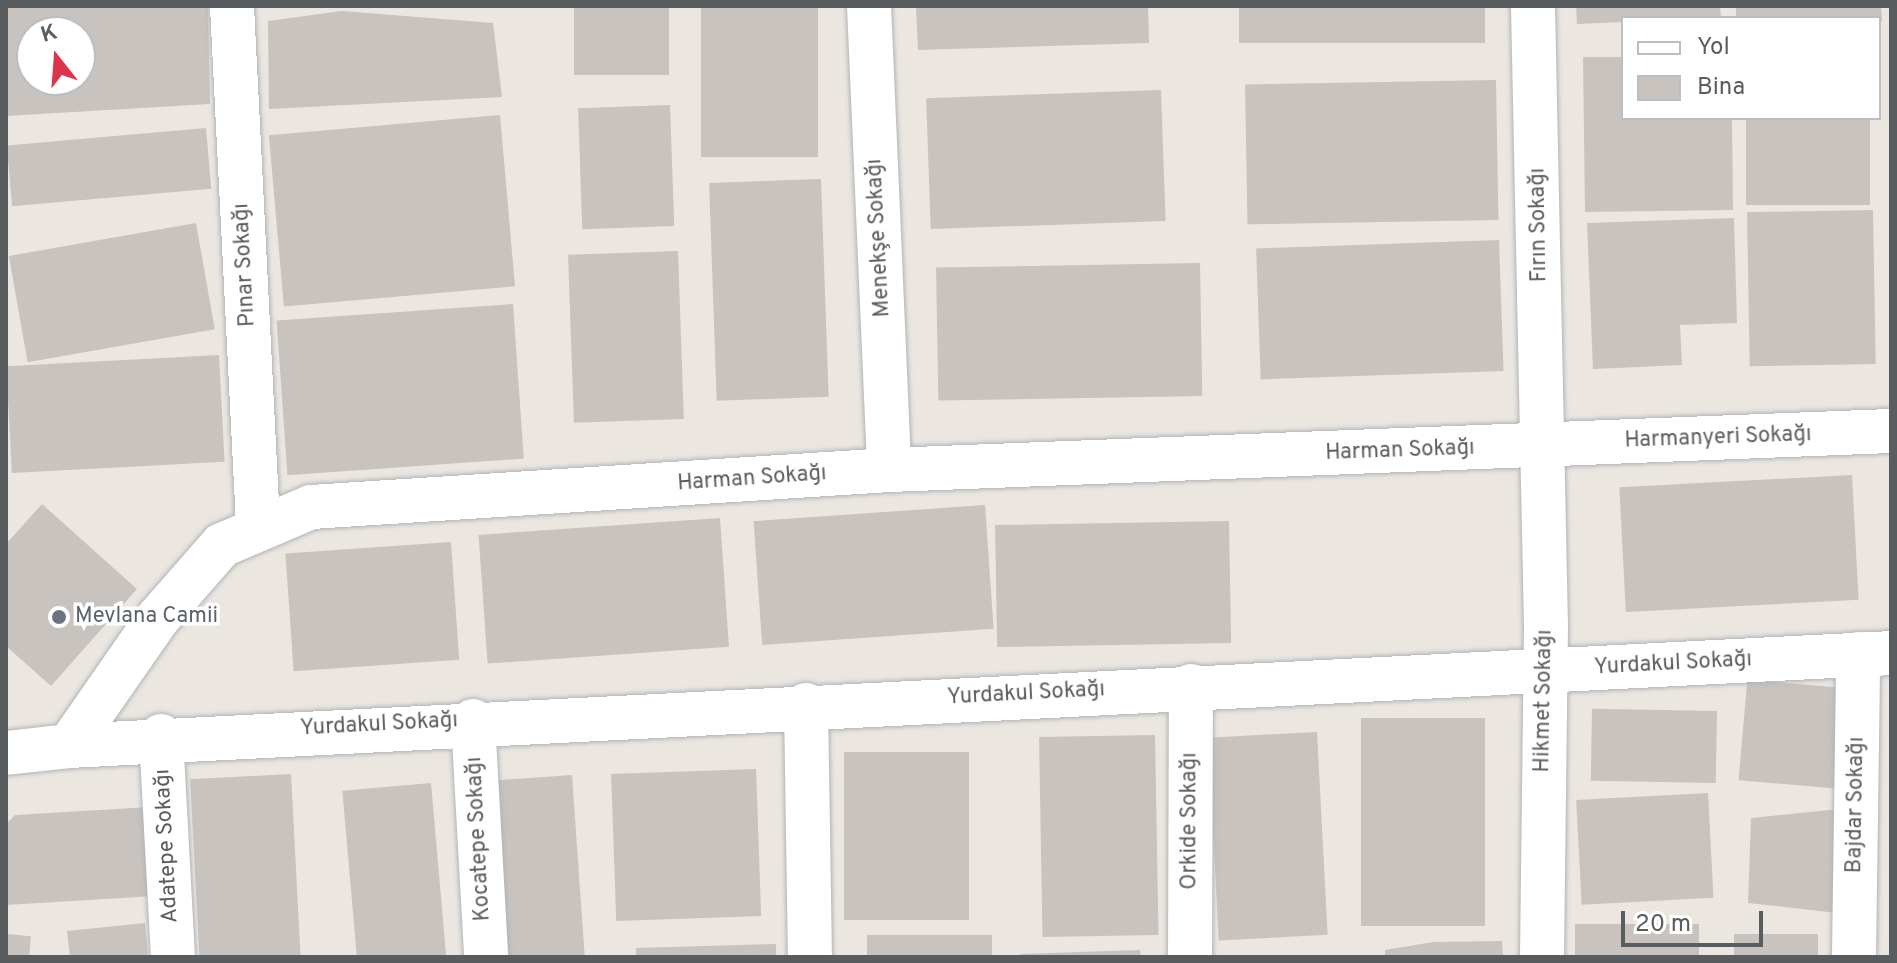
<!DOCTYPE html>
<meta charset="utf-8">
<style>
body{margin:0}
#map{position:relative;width:1897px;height:963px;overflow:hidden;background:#ebe6e0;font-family:Overpass,sans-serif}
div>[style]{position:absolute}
.building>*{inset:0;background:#c8c3bf;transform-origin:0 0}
.roads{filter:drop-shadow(0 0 2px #b1b4b7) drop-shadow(0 0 2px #b1b4b7)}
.minor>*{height:44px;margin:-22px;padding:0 22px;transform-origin:22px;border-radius:22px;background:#fff}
.tertiary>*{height:44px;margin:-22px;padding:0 22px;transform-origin:22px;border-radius:22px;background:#fff}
.dots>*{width:22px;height:22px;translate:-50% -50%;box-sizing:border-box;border:4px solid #fff;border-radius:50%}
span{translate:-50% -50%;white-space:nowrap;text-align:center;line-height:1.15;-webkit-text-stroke:7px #fff;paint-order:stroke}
.street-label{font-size:22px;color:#595d60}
.worship-label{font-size:22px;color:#5b616d}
.left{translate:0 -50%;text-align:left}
.frame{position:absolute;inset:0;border:8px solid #595d60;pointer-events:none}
.legend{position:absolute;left:1621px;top:16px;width:260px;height:104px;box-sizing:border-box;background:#fff;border:2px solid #bdbebf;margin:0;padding:10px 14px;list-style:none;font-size:24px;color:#595d60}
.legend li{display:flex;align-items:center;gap:16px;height:40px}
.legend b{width:40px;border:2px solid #bdbebf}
.north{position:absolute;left:16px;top:16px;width:80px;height:80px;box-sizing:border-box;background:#fff;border:2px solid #bdbebf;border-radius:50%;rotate:343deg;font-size:22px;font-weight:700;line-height:32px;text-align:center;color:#595d60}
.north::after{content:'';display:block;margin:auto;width:28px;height:36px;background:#dc354b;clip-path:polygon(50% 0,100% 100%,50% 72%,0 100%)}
.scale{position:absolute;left:1621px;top:911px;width:142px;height:36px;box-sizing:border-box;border:4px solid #595d60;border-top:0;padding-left:10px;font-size:24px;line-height:28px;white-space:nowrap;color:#595d60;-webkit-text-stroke:6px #fff;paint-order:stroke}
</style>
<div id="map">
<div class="building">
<div style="clip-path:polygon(evenodd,6px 6px,208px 6px,210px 104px,6px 116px,6px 6px,32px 32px,80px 32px,80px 80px,32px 80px,32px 32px)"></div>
<div style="left:574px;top:6px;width:95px;height:69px"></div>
<div style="left:701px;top:6px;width:117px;height:151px"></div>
<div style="clip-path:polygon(916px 6px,1148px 6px,1149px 43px,918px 50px)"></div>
<div style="left:1239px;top:6px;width:246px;height:37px"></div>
<div style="clip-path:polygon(1576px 6px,1720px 6px,1721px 18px,1577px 24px)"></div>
<div style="clip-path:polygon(1736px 6px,1881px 6px,1882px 21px,1736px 18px)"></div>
<div style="clip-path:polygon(342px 11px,493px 23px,502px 97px,269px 109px,268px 21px)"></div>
<div style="clip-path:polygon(1583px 57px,1623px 57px,1623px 118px,1732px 118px,1733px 210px,1585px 212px)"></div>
<div style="left:1496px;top:80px;width:140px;height:251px;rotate:89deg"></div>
<div style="left:1161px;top:90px;width:131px;height:235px;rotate:88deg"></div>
<div style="left:670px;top:105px;width:121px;height:92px;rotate:88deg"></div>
<div style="left:500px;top:115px;width:172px;height:232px;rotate:85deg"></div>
<div style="left:1746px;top:118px;width:124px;height:87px"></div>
<div style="left:206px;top:128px;width:61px;height:200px;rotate:85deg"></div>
<div style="left:821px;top:179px;width:218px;height:112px;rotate:88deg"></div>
<div style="left:1873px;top:210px;width:154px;height:126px;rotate:89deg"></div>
<div style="clip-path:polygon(1734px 218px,1737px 323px,1680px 325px,1682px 365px,1593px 369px,1587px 223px)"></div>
<div style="left:196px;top:223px;width:108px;height:190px;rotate:80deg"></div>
<div style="left:1499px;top:240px;width:131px;height:243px;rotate:88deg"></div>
<div style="left:678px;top:251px;width:168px;height:110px;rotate:88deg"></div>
<div style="left:1200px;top:263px;width:133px;height:264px;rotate:89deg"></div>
<div style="left:513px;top:304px;width:155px;height:237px;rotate:86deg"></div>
<div style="left:219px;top:355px;width:107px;height:213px;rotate:87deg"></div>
<div style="left:1852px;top:475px;width:125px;height:233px;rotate:87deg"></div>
<div style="clip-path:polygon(42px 504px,137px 589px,51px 686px,6px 646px,6px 544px)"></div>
<div style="left:985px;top:505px;width:124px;height:232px;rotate:86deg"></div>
<div style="left:720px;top:518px;width:129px;height:242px;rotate:86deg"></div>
<div style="left:1229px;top:521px;width:122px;height:234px;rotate:89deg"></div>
<div style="left:451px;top:542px;width:118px;height:166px;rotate:86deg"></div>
<div style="left:1844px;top:688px;width:101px;height:97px;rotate:95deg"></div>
<div style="left:1717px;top:711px;width:72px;height:125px;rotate:91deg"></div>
<div style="left:1361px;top:718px;width:124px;height:208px"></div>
<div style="left:1317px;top:732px;width:203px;height:109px;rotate:87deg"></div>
<div style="left:1155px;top:735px;width:200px;height:116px;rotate:89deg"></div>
<div style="left:969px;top:752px;width:168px;height:125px;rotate:90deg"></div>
<div style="left:756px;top:769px;width:147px;height:145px;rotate:88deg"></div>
<div style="left:291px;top:774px;width:181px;height:101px;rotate:87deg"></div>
<div style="left:572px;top:775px;width:182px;height:85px;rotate:86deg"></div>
<div style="left:431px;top:783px;width:175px;height:89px;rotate:85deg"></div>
<div style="left:1708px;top:793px;width:105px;height:132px;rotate:87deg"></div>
<div style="clip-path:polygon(150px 807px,155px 896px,6px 905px,6px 824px,15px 815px)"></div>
<div style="clip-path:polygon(1840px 809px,1837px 913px,1748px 903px,1751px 818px)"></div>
<div style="clip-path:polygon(145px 923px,148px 957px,70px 957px,67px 931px)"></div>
<div style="left:1699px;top:924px;width:33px;height:124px;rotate:90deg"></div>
<div style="left:6px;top:934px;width:25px;height:23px;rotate:5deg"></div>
<div style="left:1818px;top:934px;width:23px;height:84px;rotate:90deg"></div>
<div style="left:992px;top:935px;width:22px;height:125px;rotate:90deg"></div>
<div style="clip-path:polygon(1502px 941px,1503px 957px,1385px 957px,1385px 950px,1433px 942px)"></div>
<div style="clip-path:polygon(776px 944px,776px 957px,636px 957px,636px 948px)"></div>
<div style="clip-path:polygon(1140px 950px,1141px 957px,1020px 957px,1020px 954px)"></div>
</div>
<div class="roads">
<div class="minor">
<div style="left:232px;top:6px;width:519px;rotate:87.13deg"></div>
<div style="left:869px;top:6px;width:464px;rotate:87.5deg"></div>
<div style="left:1533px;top:6px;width:622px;rotate:88.8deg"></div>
<div style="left:1546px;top:628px;width:329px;rotate:90.7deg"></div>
<div style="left:806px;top:705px;width:252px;rotate:89.1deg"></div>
<div style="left:473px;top:721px;width:236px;rotate:86.8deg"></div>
<div style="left:161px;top:736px;width:221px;rotate:86.9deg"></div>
<div style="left:69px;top:746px;width:1824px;rotate:-2.92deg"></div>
<div style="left:1190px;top:957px;width:271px;rotate:-89.8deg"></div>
<div style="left:1854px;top:957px;width:303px;rotate:-89.2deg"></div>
</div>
<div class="tertiary">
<div style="left:6px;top:753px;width:63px;rotate:-6.3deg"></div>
<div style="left:69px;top:746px;width:156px;rotate:-55.2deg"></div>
<div style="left:158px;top:618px;width:97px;rotate:-48.8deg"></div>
<div style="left:222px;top:545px;width:97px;rotate:-23.1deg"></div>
<div style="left:311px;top:507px;width:579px;rotate:-3.66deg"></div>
<div style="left:889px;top:470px;width:1003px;rotate:-2.23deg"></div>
</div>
</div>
<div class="dots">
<div style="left:59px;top:617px;background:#6b7280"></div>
</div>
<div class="street-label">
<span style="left:1539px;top:225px;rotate:-91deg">Fırın Sokağı</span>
<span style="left:879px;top:238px;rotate:-93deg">Menekşe Sokağı</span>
<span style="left:245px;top:265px;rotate:-93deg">Pınar Sokağı</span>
<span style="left:1718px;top:438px;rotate:-2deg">Harmanyeri Sokağı</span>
<span style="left:1400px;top:451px;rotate:-2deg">Harman Sokağı</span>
<span style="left:752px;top:479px;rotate:-4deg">Harman Sokağı</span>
<span style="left:1673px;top:664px;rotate:-3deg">Yurdakul Sokağı</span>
<span style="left:1026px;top:694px;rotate:-3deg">Yurdakul Sokağı</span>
<span style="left:1544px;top:701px;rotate:-89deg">Hikmet Sokağı</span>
<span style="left:379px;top:725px;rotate:-3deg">Yurdakul Sokağı</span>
<span style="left:1856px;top:805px;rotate:-89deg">Bajdar Sokağı</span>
<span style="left:1190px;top:821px;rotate:-90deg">Orkide Sokağı</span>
<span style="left:479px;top:839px;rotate:-93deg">Kocatepe Sokağı</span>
<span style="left:167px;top:846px;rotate:-93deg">Adatepe Sokağı</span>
</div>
<div class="worship-label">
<span class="left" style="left:75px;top:617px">Mevlana Camii</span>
</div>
<div class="frame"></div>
<ul class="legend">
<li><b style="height:10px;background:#fff"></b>Yol</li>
<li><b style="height:22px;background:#c8c3bf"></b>Bina</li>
</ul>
<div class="north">K</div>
<div class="scale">20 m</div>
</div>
